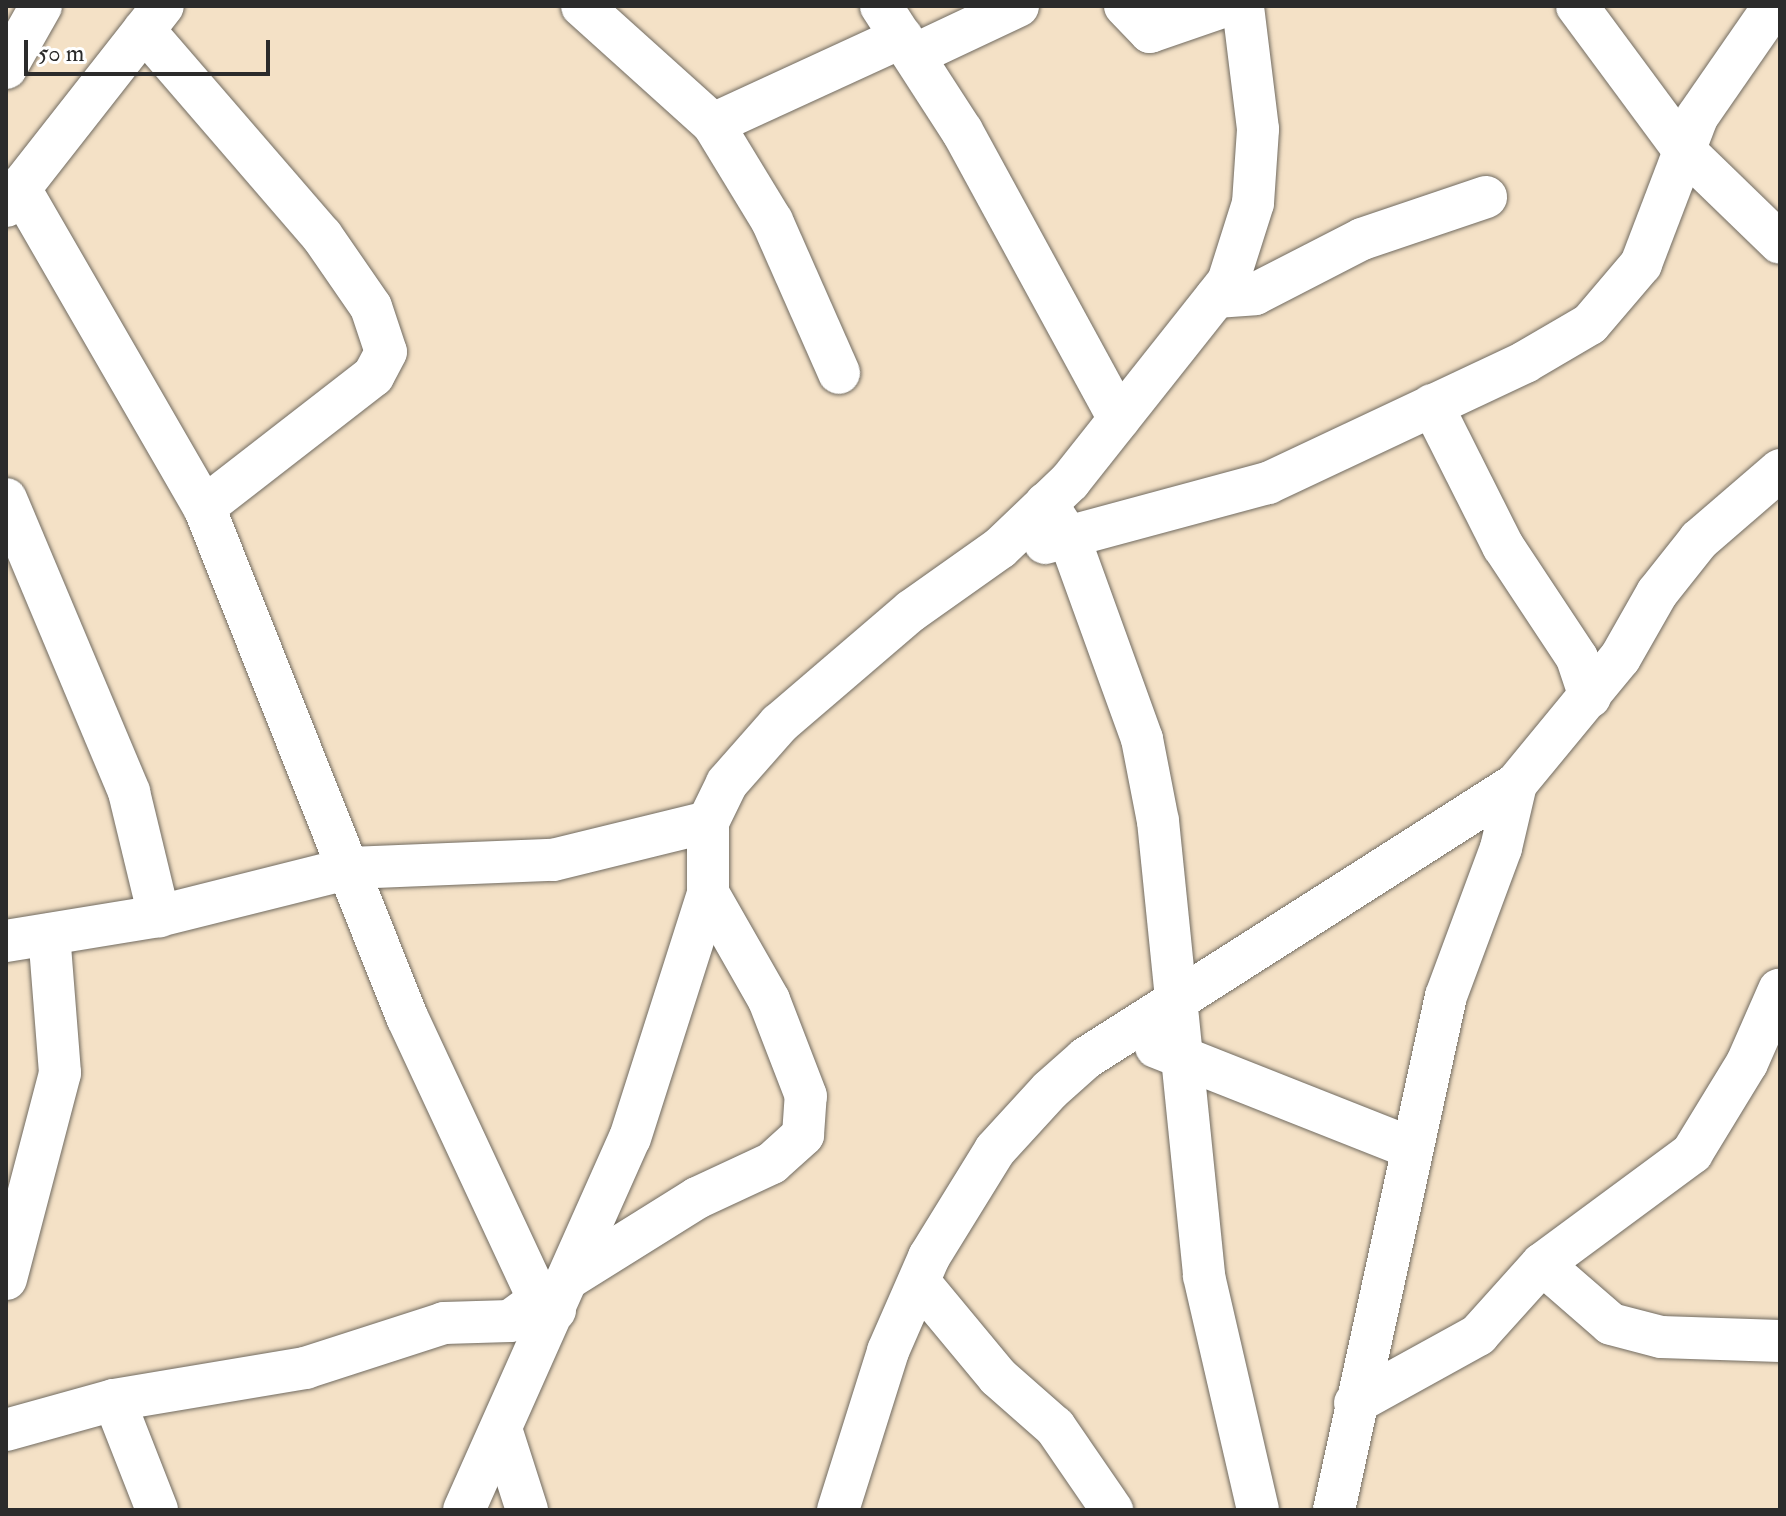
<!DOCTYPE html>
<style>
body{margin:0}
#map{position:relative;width:1786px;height:1516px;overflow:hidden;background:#f4e1c6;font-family:"IM FELL Double Pica",serif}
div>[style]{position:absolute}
.roads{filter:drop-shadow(0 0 2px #716b61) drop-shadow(0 0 2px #716b61)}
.minor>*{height:42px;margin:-21px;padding:0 21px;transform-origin:21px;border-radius:21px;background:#fff}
span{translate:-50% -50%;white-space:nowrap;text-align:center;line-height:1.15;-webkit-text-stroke:7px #fff;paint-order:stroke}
.frame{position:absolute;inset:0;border:8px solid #2b2b2b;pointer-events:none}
.scale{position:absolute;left:24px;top:40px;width:246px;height:36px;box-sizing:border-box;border:4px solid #2b2b2b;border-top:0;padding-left:10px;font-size:24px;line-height:28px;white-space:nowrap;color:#2b2b2b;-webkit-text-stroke:6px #fff;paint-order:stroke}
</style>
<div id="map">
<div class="roads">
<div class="minor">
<div style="left:582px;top:6px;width:176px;rotate:42deg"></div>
<div style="left:713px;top:124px;width:114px;rotate:58.7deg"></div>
<div style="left:772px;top:221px;width:166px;rotate:66.2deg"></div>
<div style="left:881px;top:6px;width:149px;rotate:57.1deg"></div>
<div style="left:962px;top:131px;width:328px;rotate:61.4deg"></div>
<div style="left:1125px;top:6px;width:36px;rotate:46deg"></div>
<div style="left:1150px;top:32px;width:79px;rotate:-19.1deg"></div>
<div style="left:1577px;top:6px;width:177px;rotate:53.5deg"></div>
<div style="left:1682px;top:148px;width:136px;rotate:44.1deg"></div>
<div style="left:144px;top:30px;width:272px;rotate:49.2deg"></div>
<div style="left:322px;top:236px;width:86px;rotate:55.4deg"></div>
<div style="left:371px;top:307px;width:47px;rotate:71.6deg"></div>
<div style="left:386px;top:352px;width:27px;rotate:118deg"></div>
<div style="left:373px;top:376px;width:214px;rotate:142.2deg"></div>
<div style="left:914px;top:55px;width:115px;rotate:-25.2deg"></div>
<div style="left:6px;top:68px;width:71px;rotate:-60.6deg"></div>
<div style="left:713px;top:124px;width:208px;rotate:-24.7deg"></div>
<div style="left:19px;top:187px;width:370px;rotate:60deg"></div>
<div style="left:204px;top:507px;width:549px;rotate:68.3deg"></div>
<div style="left:407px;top:1017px;width:312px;rotate:65deg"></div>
<div style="left:539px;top:1300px;width:19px;rotate:32deg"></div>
<div style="left:6px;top:206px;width:254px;rotate:-51.9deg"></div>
<div style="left:1216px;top:297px;width:39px;rotate:-4deg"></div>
<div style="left:1255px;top:294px;width:120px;rotate:-27.2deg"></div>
<div style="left:1362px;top:239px;width:131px;rotate:-18.7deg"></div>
<div style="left:1432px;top:405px;width:158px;rotate:63.3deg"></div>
<div style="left:1503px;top:546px;width:134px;rotate:56.5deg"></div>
<div style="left:1577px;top:658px;width:41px;rotate:71.6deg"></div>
<div style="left:6px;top:499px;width:318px;rotate:67.2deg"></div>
<div style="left:129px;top:792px;width:128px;rotate:76.4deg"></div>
<div style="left:1046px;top:503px;width:44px;rotate:57deg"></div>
<div style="left:1070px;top:540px;width:212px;rotate:70.1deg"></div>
<div style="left:1142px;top:739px;width:84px;rotate:79deg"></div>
<div style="left:1158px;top:821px;width:457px;rotate:84.2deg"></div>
<div style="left:1204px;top:1276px;width:240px;rotate:77deg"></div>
<div style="left:1045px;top:543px;width:231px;rotate:-15.1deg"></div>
<div style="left:1268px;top:483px;width:284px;rotate:-25.2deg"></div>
<div style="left:1525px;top:362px;width:75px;rotate:-30.3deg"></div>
<div style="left:1590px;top:324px;width:79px;rotate:-49.6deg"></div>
<div style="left:1641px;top:264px;width:157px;rotate:-69.1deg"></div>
<div style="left:1697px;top:117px;width:135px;rotate:-55.3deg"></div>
<div style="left:6px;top:941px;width:155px;rotate:-9.3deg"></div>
<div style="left:159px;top:916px;width:197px;rotate:-14.1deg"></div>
<div style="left:350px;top:868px;width:203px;rotate:-2.3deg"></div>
<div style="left:553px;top:860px;width:160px;rotate:-13.8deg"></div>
<div style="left:1156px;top:1047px;width:274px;rotate:21.6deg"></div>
<div style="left:1542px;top:1264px;width:91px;rotate:41deg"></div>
<div style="left:1611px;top:1324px;width:52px;rotate:14.6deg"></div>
<div style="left:1661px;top:1337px;width:119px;rotate:1.9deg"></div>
<div style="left:569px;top:1278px;width:151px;rotate:-32deg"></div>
<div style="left:697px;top:1198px;width:83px;rotate:-25deg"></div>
<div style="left:772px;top:1163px;width:42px;rotate:-42.1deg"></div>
<div style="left:803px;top:1135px;width:39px;rotate:-86deg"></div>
<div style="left:806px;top:1096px;width:103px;rotate:-111.1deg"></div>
<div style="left:769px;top:1000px;width:123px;rotate:-119.7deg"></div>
<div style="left:6px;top:1279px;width:213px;rotate:-75.3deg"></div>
<div style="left:60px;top:1073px;width:139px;rotate:-94.5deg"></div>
<div style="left:920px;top:1283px;width:122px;rotate:50.3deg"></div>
<div style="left:998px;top:1377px;width:76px;rotate:41.3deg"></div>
<div style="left:1055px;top:1427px;width:101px;rotate:55.5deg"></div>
<div style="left:114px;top:1400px;width:118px;rotate:68.6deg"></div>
<div style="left:1355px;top:1403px;width:141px;rotate:-28.9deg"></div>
<div style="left:1478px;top:1335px;width:96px;rotate:-48deg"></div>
<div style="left:1542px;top:1264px;width:187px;rotate:-36.5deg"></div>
<div style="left:1692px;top:1153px;width:105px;rotate:-58.6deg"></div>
<div style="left:1747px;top:1063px;width:80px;rotate:-66.3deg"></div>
<div style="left:6px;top:1430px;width:112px;rotate:-15.5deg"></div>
<div style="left:114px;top:1400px;width:194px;rotate:-9.5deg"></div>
<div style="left:305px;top:1368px;width:146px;rotate:-17.9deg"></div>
<div style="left:444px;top:1323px;width:66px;rotate:-1.7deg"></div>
<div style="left:510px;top:1321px;width:36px;rotate:-36deg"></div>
<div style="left:502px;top:1432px;width:82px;rotate:72.2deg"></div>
<div style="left:464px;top:1510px;width:407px;rotate:-66deg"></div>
<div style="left:630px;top:1138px;width:257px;rotate:-72.3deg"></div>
<div style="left:708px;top:893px;width:71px;rotate:-90deg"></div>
<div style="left:708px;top:822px;width:43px;rotate:-64deg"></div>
<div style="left:727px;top:783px;width:79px;rotate:-48.6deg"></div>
<div style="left:779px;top:724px;width:174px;rotate:-40.6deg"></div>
<div style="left:911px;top:611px;width:109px;rotate:-35.3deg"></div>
<div style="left:1000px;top:548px;width:97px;rotate:-43.7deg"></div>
<div style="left:1070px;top:481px;width:254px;rotate:-51.6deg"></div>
<div style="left:1228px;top:282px;width:83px;rotate:-72.4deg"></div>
<div style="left:1253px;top:203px;width:74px;rotate:-86.1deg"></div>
<div style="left:1258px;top:129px;width:124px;rotate:-97deg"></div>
<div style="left:838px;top:1510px;width:167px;rotate:-72.5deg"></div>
<div style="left:888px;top:1351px;width:103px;rotate:-66.4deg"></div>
<div style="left:929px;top:1257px;width:126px;rotate:-58.3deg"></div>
<div style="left:995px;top:1150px;width:81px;rotate:-47.5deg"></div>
<div style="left:1050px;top:1090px;width:48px;rotate:-41.6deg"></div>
<div style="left:1086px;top:1058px;width:510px;rotate:-32.51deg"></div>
<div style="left:1334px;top:1510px;width:526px;rotate:-77.71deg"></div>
<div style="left:1446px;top:996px;width:158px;rotate:-69.6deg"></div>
<div style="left:1501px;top:848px;width:66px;rotate:-76.8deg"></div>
<div style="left:1516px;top:784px;width:163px;rotate:-50.5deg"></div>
<div style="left:1620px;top:658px;width:75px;rotate:-60.4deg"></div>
<div style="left:1657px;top:593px;width:68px;rotate:-51.6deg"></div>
<div style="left:1699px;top:540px;width:107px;rotate:-40.8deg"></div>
</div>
</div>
<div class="frame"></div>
<div class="scale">50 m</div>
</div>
